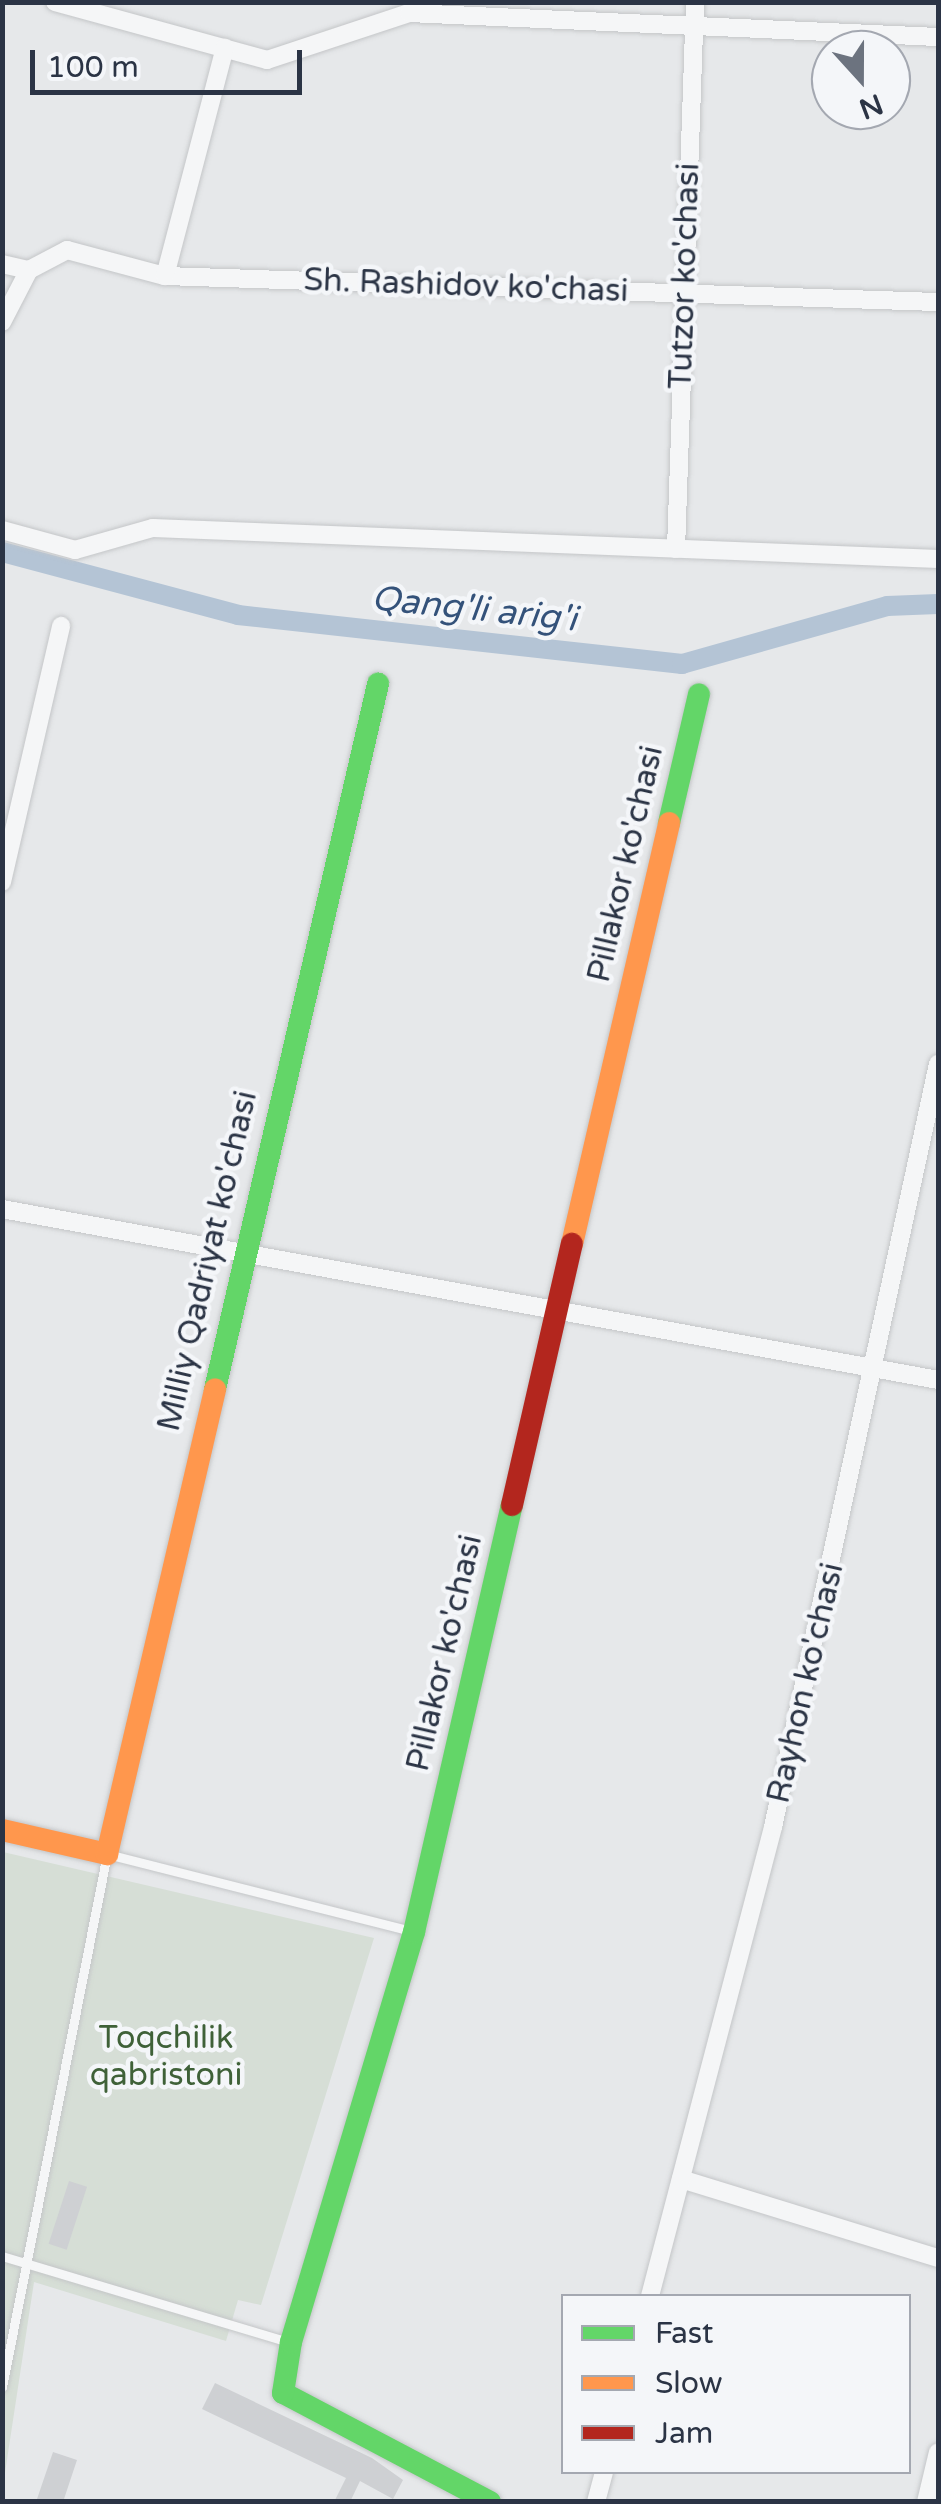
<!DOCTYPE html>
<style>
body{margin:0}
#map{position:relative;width:941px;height:2504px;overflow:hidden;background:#e6e8ea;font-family:"Varela Round",sans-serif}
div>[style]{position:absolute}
.green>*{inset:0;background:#d6ded6}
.canal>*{height:20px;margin:-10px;padding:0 10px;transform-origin:10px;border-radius:10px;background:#b4c4d5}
.building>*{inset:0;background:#ced0d3;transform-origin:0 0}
.roads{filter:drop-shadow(0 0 2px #c4c6c8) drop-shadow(0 0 2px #c4c6c8)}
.lane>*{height:9px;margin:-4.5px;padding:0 4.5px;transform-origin:4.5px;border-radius:4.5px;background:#f5f6f7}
.street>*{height:18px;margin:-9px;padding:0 9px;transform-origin:9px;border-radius:9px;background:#f5f6f7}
.fast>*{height:22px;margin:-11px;padding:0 11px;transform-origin:11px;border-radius:11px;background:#63d668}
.slow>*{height:22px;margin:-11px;padding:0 11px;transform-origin:11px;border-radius:11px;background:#ff974d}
.jam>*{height:22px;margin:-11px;padding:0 11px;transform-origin:11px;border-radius:11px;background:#b3261e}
span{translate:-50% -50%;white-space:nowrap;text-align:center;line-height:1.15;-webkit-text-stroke:9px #f4f6f9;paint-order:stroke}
.street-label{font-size:32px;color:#2b3445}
.park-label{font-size:32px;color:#3f6138}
.water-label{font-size:35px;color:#34527a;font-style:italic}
.frame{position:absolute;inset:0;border:5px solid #2b3445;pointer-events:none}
.legend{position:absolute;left:561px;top:2294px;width:350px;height:180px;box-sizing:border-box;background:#f4f6f9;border:2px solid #a4a8b1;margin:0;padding:12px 18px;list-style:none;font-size:30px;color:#2b3445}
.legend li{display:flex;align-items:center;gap:20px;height:50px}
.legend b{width:50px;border:2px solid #a4a8b1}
.north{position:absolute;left:811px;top:30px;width:100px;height:100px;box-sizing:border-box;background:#f4f6f9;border:2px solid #a4a8b1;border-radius:50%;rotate:159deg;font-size:28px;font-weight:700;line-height:40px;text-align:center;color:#2b3445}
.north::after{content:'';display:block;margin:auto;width:35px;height:45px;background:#6c737f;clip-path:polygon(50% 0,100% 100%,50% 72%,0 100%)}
.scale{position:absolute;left:30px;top:50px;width:272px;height:45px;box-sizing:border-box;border:5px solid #2b3445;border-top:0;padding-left:12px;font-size:30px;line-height:35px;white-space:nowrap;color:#2b3445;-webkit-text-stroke:8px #f4f6f9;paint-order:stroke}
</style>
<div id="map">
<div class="green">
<div style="clip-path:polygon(3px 1852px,374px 1938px,261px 2305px,238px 2300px,226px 2341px,34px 2282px,3px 2486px)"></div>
</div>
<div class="canal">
<div style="left:2px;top:552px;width:244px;rotate:14.9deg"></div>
<div style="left:238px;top:615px;width:447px;rotate:6.3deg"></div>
<div style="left:682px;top:664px;width:213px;rotate:-15.8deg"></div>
<div style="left:887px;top:606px;width:51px;rotate:-2.2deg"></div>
</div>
<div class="building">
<div style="left:69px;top:2181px;width:19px;height:66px;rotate:18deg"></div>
<div style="clip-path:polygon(215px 2383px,372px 2458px,403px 2480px,393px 2499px,360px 2481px,350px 2502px,334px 2502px,346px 2478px,202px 2409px)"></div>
<div style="clip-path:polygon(53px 2452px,77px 2460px,63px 2502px,36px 2502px)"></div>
</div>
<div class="roads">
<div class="lane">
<div style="left:2px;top:2256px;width:299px;rotate:16.7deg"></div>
<div style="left:2px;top:2387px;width:543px;rotate:-78.86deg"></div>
<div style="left:107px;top:1854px;width:314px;rotate:14.2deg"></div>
</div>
<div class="street">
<div style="left:55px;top:2px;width:220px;rotate:15.3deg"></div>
<div style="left:267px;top:60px;width:150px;rotate:-18.3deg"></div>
<div style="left:409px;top:13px;width:530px;rotate:2.6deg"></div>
<div style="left:2px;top:264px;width:28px;rotate:13deg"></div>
<div style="left:29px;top:270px;width:43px;rotate:-27.8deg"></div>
<div style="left:67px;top:250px;width:101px;rotate:14.9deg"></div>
<div style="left:165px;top:276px;width:773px;rotate:1.93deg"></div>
<div style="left:165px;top:276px;width:236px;rotate:-75.3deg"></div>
<div style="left:2px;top:322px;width:59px;rotate:-62.6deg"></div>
<div style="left:2px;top:530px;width:76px;rotate:15.3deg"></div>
<div style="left:75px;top:550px;width:81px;rotate:-15.8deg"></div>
<div style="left:153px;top:528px;width:786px;rotate:2.26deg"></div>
<div style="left:676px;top:549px;width:547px;rotate:-88.01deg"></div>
<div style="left:2px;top:882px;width:263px;rotate:-77deg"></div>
<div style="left:2px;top:1209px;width:951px;rotate:10.35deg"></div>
<div style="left:681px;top:2179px;width:269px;rotate:17.1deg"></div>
<div style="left:650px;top:2296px;width:485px;rotate:-75.3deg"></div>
<div style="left:773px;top:1827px;width:781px;rotate:-77.8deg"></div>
<div style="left:596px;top:2502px;width:31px;rotate:-75deg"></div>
<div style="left:926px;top:2502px;width:51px;rotate:-76.5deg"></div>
</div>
<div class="fast">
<div style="left:669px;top:823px;width:132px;rotate:-76.9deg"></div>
<div style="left:215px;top:1389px;width:724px;rotate:-76.98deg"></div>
<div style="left:490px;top:2502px;width:234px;rotate:-152.2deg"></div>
<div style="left:283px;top:2393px;width:52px;rotate:-81.1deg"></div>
<div style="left:291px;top:2342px;width:428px;rotate:-73.3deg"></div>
<div style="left:414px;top:1932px;width:438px;rotate:-77.1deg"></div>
</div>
<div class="slow">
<div style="left:572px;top:1244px;width:432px;rotate:-77deg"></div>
<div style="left:2px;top:1830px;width:108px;rotate:12.9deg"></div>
<div style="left:107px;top:1854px;width:477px;rotate:-76.9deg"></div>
</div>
<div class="jam">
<div style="left:512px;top:1505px;width:268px;rotate:-77.1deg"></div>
</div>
</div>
<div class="street-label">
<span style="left:685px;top:276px;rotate:-88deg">Tutzor ko'chasi</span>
<span style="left:466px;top:286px;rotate:2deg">Sh. Rashidov ko'chasi</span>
<span style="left:626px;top:864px;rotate:-77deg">Pillakor ko'chasi</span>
<span style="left:208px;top:1261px;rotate:-77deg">Milliy Qadriyat ko'chasi</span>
<span style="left:445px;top:1653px;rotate:-77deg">Pillakor ko'chasi</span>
<span style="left:806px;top:1683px;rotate:-77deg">Rayhon ko'chasi</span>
</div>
<div class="park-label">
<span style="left:166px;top:2057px">Toqchilik<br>qabristoni</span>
</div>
<div class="water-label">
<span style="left:474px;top:609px;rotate:6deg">Qang'li arig'i</span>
</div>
<div class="frame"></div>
<ul class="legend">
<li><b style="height:12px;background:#63d668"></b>Fast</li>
<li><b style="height:12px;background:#ff974d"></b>Slow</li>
<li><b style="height:12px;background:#b3261e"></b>Jam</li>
</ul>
<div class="north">N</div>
<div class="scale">100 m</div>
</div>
